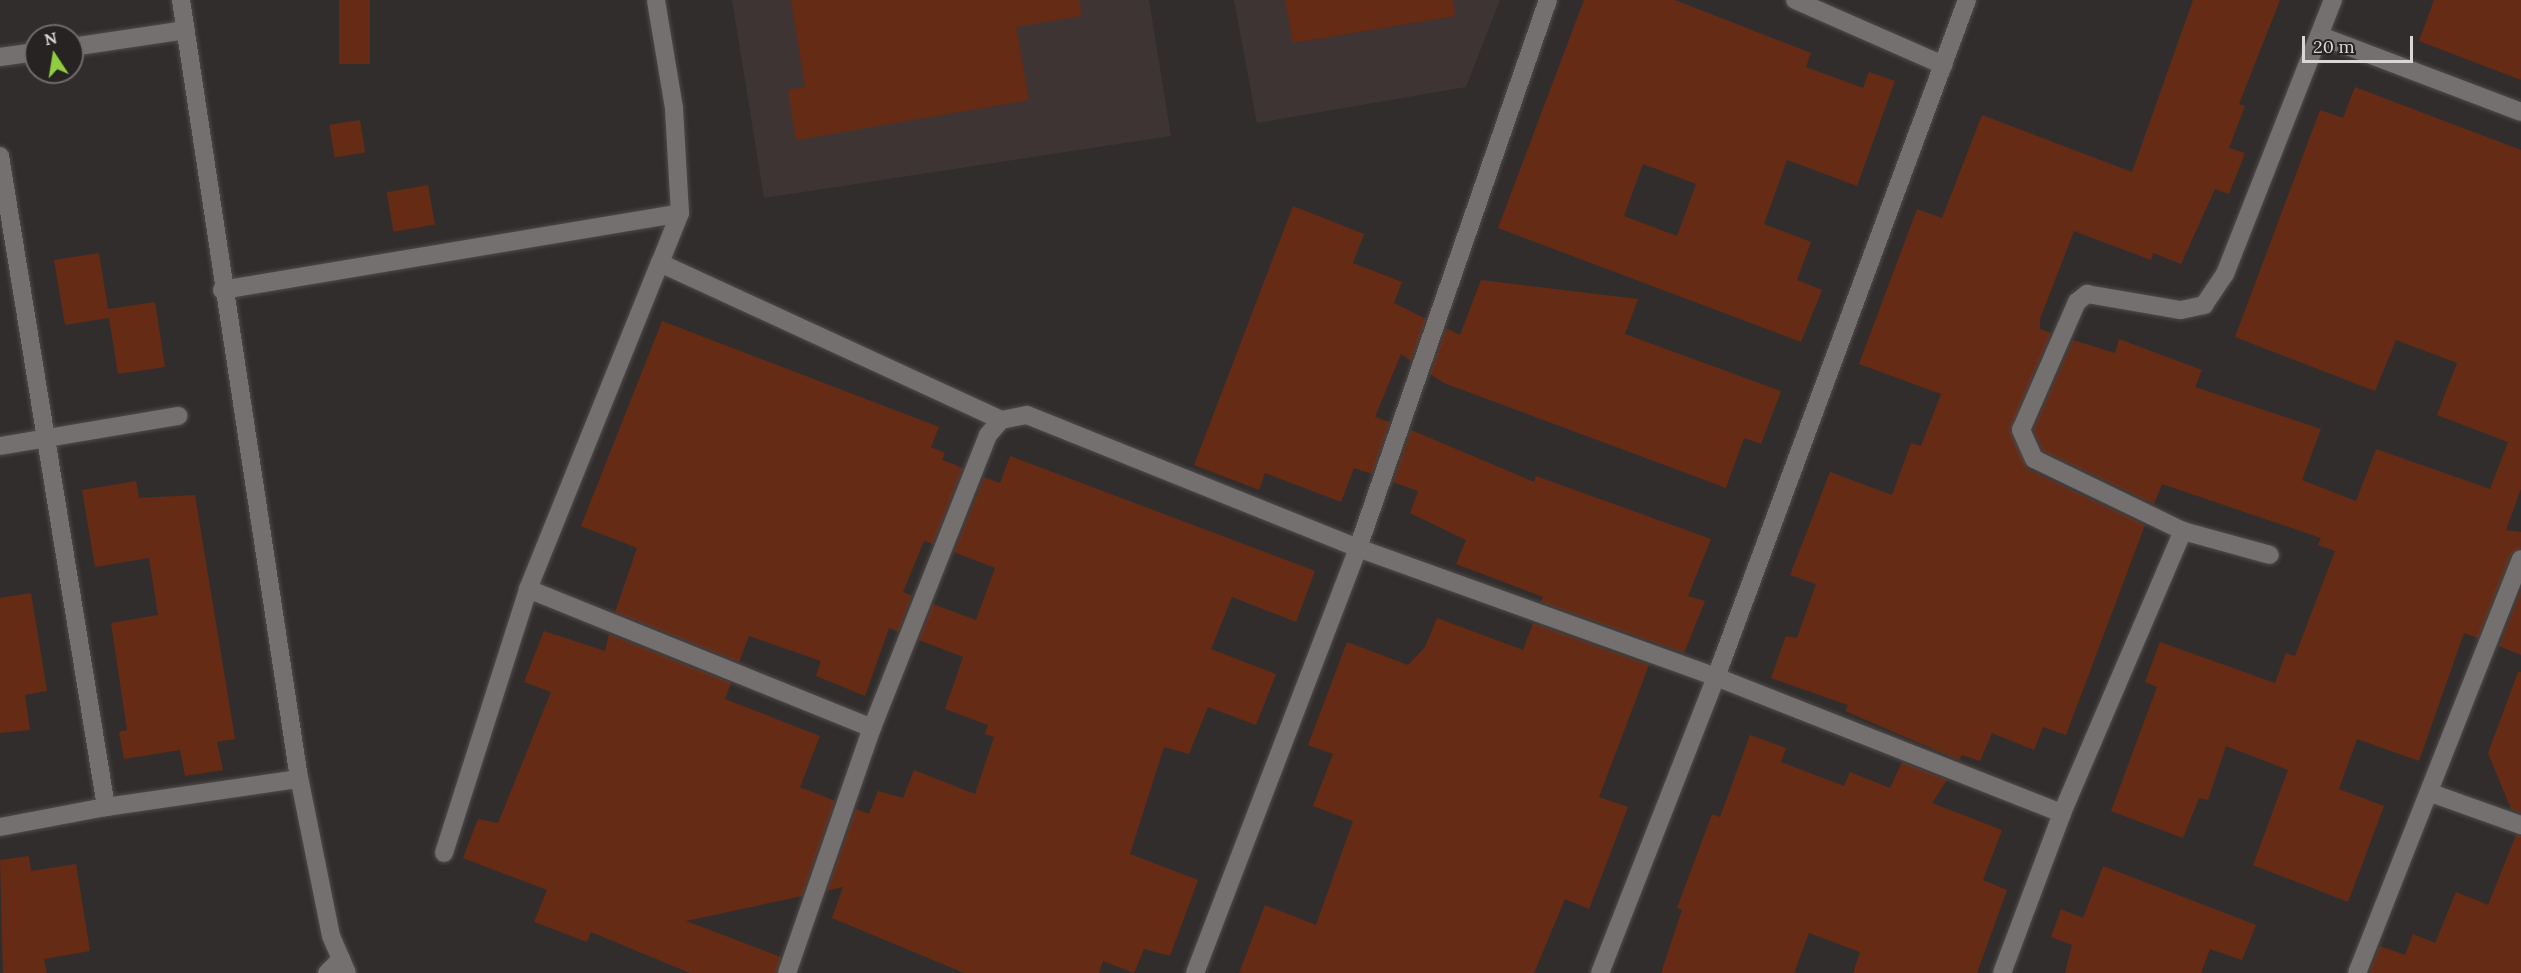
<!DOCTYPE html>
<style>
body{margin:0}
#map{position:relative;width:2521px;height:973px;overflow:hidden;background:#312d2d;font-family:Lora,serif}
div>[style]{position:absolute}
.built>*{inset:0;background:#3f3434}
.building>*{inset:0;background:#662b15;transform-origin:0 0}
.roads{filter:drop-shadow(0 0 2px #4f4b4b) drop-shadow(0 0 2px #4f4b4b)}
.lane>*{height:18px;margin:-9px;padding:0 9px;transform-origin:9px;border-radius:9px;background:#757070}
.street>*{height:18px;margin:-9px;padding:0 9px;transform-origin:9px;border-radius:9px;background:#757070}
.secondary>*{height:18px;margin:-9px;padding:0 9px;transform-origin:9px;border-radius:9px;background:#757070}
span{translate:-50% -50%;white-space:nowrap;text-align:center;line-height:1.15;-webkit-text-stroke:6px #272323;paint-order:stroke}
.north{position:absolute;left:24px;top:24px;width:60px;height:60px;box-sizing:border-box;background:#272323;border:2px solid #6e6b6b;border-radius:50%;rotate:348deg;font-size:16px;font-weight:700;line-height:24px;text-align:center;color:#d9d6d6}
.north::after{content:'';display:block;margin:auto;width:21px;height:27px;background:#90cd40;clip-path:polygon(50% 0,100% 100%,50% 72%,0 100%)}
.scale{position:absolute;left:2302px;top:36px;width:111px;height:27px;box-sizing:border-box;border:3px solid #d9d6d6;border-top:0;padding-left:8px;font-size:18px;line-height:21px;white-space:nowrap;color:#d9d6d6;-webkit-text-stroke:4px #272323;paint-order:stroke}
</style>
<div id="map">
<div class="built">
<div style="clip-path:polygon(732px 0,1149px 0,1171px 136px,764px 198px)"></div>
<div style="clip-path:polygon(1234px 0,1500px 0,1466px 87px,1257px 123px)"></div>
</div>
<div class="building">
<div style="left:339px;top:0;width:31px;height:64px"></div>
<div style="clip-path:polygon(791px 0,1080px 0,1081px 16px,1016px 27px,1029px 100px,796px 140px,788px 90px,805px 87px)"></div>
<div style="clip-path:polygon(1285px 0,1453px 0,1455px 16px,1293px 43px)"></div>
<div style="clip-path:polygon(evenodd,1584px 0,1675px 0,1811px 53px,1806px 67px,1863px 88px,1869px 72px,1895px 81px,1857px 186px,1787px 160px,1764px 224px,1811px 242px,1797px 280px,1822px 290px,1801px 342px,1498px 228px,1584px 0,1643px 164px,1696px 184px,1677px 236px,1624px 216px,1643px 164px)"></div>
<div style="clip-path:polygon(2193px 0,2280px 0,2239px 104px,2245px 106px,2229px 148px,2245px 153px,2229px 194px,2215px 189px,2181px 264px,2153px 253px,2151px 260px,2074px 231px,2040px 319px,2040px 329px,2051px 333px,2010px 430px,2028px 469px,2145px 525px,2066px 735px,2043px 727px,2034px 750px,1992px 733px,1980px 761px,1962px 755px,1959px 760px,1845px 711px,1848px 705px,1771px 678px,1786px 636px,1797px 638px,1816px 584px,1790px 575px,1830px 472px,1892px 495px,1911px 443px,1921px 446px,1941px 394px,1859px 364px,1917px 209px,1942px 218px,1982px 115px,2132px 172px)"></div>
<div style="clip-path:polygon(2434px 0,2521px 0,2521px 80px,2419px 41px)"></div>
<div style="clip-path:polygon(2355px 87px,2521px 150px,2521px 489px,2506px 530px,2521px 532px,2521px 548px,2511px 555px,2478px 638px,2464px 633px,2419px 761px,2357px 739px,2339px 789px,2384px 806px,2348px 902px,2253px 865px,2288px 770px,2226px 746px,2208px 800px,2199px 798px,2183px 838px,2111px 811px,2157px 687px,2145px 682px,2160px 642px,2275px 683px,2286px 653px,2295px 656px,2335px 551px,2318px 545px,2321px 538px,2162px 484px,2154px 504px,2043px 451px,2033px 430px,2073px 340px,2115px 353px,2119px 339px,2202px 370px,2195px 387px,2321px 429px,2302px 480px,2356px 501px,2376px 449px,2490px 489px,2508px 442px,2437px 415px,2457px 363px,2396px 340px,2375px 391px,2235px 337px,2320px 110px,2343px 118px)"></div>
<div style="left:360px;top:120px;width:33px;height:31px;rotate:81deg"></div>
<div style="left:428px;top:185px;width:40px;height:42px;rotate:80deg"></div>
<div style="clip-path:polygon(1293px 206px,1364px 234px,1353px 263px,1402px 282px,1394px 303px,1426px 319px,1411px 361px,1401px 354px,1375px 417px,1390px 422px,1372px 474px,1354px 468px,1341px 502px,1265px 473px,1259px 490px,1194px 465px)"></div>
<div style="clip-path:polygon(99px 253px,108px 309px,155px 302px,165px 367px,118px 374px,109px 318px,65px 325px,54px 260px)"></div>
<div style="clip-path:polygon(1481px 280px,1638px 299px,1625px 334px,1781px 391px,1761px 444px,1744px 438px,1726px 488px,1444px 383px,1430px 374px,1446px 328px,1460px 335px)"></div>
<div style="clip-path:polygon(662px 321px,939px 427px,931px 447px,945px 453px,942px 460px,963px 468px,933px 544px,924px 541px,903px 592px,912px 596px,898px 632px,889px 628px,865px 696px,816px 676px,821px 661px,749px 636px,739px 662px,615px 612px,637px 548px,581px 526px)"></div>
<div style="clip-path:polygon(1411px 430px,1534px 482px,1536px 476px,1711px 539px,1688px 596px,1705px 601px,1684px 653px,1541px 602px,1543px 597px,1456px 564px,1466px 540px,1410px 513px,1418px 491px,1393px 482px)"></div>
<div style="clip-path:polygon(1010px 456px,1315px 571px,1296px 622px,1232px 597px,1211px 649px,1276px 674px,1256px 725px,1208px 707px,1189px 754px,1164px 747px,1130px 854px,1198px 880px,1170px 956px,1144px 949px,1134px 973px,1103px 961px,1099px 973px,964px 973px,832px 918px,843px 887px,827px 891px,856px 809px,869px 814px,878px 791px,903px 798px,914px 770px,975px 794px,994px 737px,985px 734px,988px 725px,945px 709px,963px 657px,919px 640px,933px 604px,976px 620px,995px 568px,954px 552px,984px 477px,1000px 483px)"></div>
<div style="clip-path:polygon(136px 481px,139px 498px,195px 495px,235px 739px,217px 742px,223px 770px,185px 776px,180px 750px,124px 759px,119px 732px,127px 730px,111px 623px,158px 615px,149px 558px,95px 567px,82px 490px)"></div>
<div style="clip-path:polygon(2521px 590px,2521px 655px,2499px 646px)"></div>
<div style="clip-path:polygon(31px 593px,47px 691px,25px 695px,30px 730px,0 733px,0 598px)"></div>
<div style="clip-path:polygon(1437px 618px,1523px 650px,1533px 623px,1649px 665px,1599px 797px,1628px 807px,1589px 909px,1565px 899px,1534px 973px,1239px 973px,1265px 905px,1316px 925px,1353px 821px,1313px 806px,1333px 754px,1308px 745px,1347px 642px,1408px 665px,1425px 647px)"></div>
<div style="clip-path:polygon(544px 631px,605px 651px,609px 634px,731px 683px,725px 699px,820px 736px,800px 787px,835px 801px,802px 896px,686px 921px,781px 957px,776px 973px,690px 973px,591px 932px,587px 942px,534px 922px,547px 890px,463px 858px,478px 819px,498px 823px,551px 692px,524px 682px)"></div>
<div style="clip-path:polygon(2518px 672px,2521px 672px,2521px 813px,2511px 809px,2488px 753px)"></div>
<div style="clip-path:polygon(1750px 735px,1786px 748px,1781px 762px,1844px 786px,1850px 772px,1890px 788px,1902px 762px,1947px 780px,1932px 803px,2002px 830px,1983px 880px,2007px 890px,1977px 973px,1853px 973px,1860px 952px,1809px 933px,1794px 973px,1661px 973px,1682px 910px,1677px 908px,1712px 814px,1720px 817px)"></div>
<div style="clip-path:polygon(2516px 835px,2521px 836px,2521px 973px,2369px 973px,2380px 946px,2405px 955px,2413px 934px,2435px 943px,2456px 892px,2488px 905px)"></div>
<div style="clip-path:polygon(29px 856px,31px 871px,76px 864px,90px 951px,44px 959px,47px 973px,3px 973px,0 860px)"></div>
<div style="clip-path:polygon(2103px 866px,2256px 925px,2242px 960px,2210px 949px,2201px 973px,2065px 973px,2072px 945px,2051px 937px,2061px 909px,2083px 918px)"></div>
</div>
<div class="roads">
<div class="lane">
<div style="left:660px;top:263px;width:54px;rotate:-68.2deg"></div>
<div style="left:222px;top:290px;width:464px;rotate:-9.5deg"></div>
<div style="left:680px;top:213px;width:105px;rotate:-93.3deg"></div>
<div style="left:674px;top:108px;width:109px;rotate:-99.5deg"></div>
</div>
<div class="street">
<div style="left:181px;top:0;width:781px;rotate:81.38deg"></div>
<div style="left:298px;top:772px;width:167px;rotate:78.6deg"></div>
<div style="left:331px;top:936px;width:40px;rotate:66.6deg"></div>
<div style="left:1795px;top:0;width:162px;rotate:23.7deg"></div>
<div style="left:2321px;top:36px;width:214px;rotate:20.8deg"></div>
<div style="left:72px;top:47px;width:115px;rotate:-8.5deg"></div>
<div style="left:0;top:57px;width:36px;rotate:-8deg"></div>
<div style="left:0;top:156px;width:660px;rotate:80.75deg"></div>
<div style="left:106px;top:807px;width:195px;rotate:-8.3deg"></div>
<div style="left:0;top:446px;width:181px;rotate:-9.6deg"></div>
<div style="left:2183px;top:531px;width:165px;rotate:-154.2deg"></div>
<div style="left:2034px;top:459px;width:32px;rotate:-114deg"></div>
<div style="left:2021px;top:430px;width:140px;rotate:-66.4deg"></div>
<div style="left:2077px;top:302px;width:13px;rotate:-39deg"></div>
<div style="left:2087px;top:294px;width:95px;rotate:9.7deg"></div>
<div style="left:2181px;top:310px;width:24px;rotate:-12deg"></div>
<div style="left:2204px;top:305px;width:37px;rotate:-56deg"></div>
<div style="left:2225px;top:274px;width:295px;rotate:-68.5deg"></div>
<div style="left:528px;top:589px;width:371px;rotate:22deg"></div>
<div style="left:2431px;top:793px;width:96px;rotate:19.6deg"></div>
<div style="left:0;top:827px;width:108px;rotate:-10.7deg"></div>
<div style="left:444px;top:853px;width:277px;rotate:-72.3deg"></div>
<div style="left:528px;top:589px;width:352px;rotate:-68deg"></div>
<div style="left:660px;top:263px;width:375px;rotate:24.7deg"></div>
<div style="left:1001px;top:420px;width:26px;rotate:-11deg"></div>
<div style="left:1027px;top:415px;width:357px;rotate:21.9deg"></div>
<div style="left:1358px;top:548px;width:381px;rotate:19.8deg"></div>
<div style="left:1716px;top:677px;width:372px;rotate:21.5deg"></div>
<div style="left:327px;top:973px;width:20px;rotate:-45deg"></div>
<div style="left:787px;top:973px;width:259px;rotate:-70.9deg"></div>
<div style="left:872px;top:728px;width:315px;rotate:-68.4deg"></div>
<div style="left:988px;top:435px;width:20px;rotate:-49deg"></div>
<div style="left:1195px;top:973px;width:455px;rotate:-69deg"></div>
<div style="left:1358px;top:548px;width:580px;rotate:-70.88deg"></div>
<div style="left:2002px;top:973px;width:171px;rotate:-69.4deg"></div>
<div style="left:2062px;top:813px;width:307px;rotate:-66.8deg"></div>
<div style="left:2183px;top:531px;width:90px;rotate:15.4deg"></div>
<div style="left:2357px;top:973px;width:445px;rotate:-68.4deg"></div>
</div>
<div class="secondary">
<div style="left:1600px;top:973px;width:318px;rotate:-68.6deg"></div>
<div style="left:1716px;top:677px;width:722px;rotate:-69.66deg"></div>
</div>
</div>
<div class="north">N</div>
<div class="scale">20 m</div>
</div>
